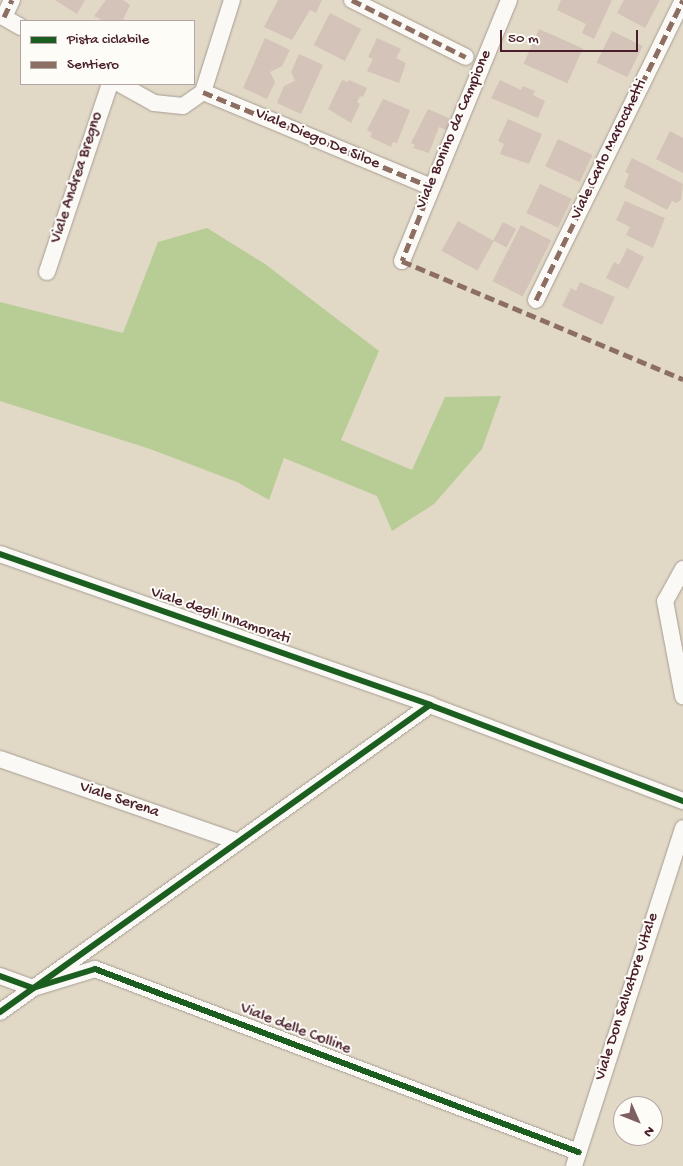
<!DOCTYPE html>
<style>
body{margin:0}
#map{position:relative;width:683px;height:1166px;overflow:hidden;background:#e1d9c6;font-family:"Gochi Hand",sans-serif}
div>[style]{position:absolute}
.green>*{inset:0;background:#b8cc96}
.building>*{inset:0;background:#d4c3b8;transform-origin:0 0}
.roads{filter:drop-shadow(0 0 1px #a79c93) drop-shadow(0 0 1px #a79c93)}
.street>*{height:16px;margin:-8px;padding:0 8px;transform-origin:8px;border-radius:8px;background:#faf9f6}
.quiet>*{height:5px;margin-top:-2.5px;transform-origin:0;background:repeating-linear-gradient(90deg,#8d6e63 0 10px,transparent 0 15px)}
.cycleway>*{height:6px;margin:-3px;padding:0 3px;transform-origin:3px;border-radius:3px;background:#1b5e20}
span{translate:-50% -50%;white-space:nowrap;text-align:center;line-height:1.15;-webkit-text-stroke:4px #fdfcf7;paint-order:stroke}
.street-label{font-size:16px;color:#4a1f2b}
.legend{position:absolute;left:20px;top:20px;width:175px;height:65px;box-sizing:border-box;background:#fdfcf7;border:1px solid #b5a4a5;margin:0;padding:6px 9px;list-style:none;font-size:15px;color:#4a1f2b}
.legend li{display:flex;align-items:center;gap:10px;height:25px}
.legend b{width:25px;border:1px solid #b5a4a5}
.north{position:absolute;left:613px;top:1096px;width:50px;height:50px;box-sizing:border-box;background:#fdfcf7;border:1px solid #b5a4a5;border-radius:50%;rotate:134deg;font-size:14px;font-weight:700;line-height:20px;text-align:center;color:#4a1f2b}
.north::after{content:'';display:block;margin:auto;width:18px;height:22px;background:#7f6061;clip-path:polygon(50% 0,100% 100%,50% 72%,0 100%)}
.scale{position:absolute;left:500px;top:30px;width:138px;height:22px;box-sizing:border-box;border:2px solid #4a1f2b;border-top:0;padding-left:6px;font-size:15px;line-height:18px;white-space:nowrap;color:#4a1f2b;-webkit-text-stroke:4px #fdfcf7;paint-order:stroke}
</style>
<div id="map">
<div class="green">
<div style="clip-path:polygon(207px 228px,265px 264px,379px 351px,341px 440px,412px 470px,445px 397px,501px 396px,482px 449px,434px 504px,392px 531px,377px 496px,284px 458px,269px 500px,237px 482px,150px 449px,0 401px,0 302px,123px 333px,158px 242px)"></div>
</div>
<div class="building">
<div style="clip-path:polygon(55px 0,85px 0,77px 14px)"></div>
<div style="clip-path:polygon(106px 0,123px 0,130px 5px,123px 19px,128px 21px,104px 21px,94px 16px)"></div>
<div style="clip-path:polygon(278px 0,322px 0,316px 13px,310px 10px,292px 40px,264px 27px)"></div>
<div style="clip-path:polygon(561px 0,612px 0,594px 39px,582px 33px,586px 24px,557px 10px)"></div>
<div style="clip-path:polygon(624px 0,660px 0,645px 28px,617px 13px)"></div>
<div style="left:330px;top:13px;width:35px;height:36px;rotate:27deg"></div>
<div style="left:539px;top:29px;width:48px;height:38px;rotate:24deg"></div>
<div style="left:612px;top:31px;width:34px;height:35px;rotate:26deg"></div>
<div style="clip-path:polygon(265px 38px,290px 50px,282px 66px,270px 72px,275px 82px,267px 99px,243px 88px)"></div>
<div style="clip-path:polygon(377px 38px,401px 49px,396px 58px,406px 63px,399px 83px,367px 71px,373px 59px,368px 57px)"></div>
<div style="clip-path:polygon(299px 54px,323px 65px,301px 114px,277px 103px,284px 86px,295px 81px,291px 72px)"></div>
<div style="clip-path:polygon(342px 80px,348px 82px,349px 80px,367px 88px,363px 97px,360px 96px,357px 102px,360px 104px,351px 123px,328px 109px)"></div>
<div style="clip-path:polygon(500px 80px,521px 90px,523px 86px,535px 91px,533px 95px,545px 101px,538px 118px,491px 98px)"></div>
<div style="clip-path:polygon(383px 99px,410px 110px,397px 143px,393px 142px,391px 147px,370px 137px,372px 133px,367px 130px)"></div>
<div style="clip-path:polygon(428px 109px,453px 120px,449px 131px,439px 127px,429px 153px,413px 148px,415px 145px,411px 143px)"></div>
<div style="clip-path:polygon(508px 119px,542px 134px,529px 164px,500px 154px,504px 144px,498px 141px)"></div>
<div style="clip-path:polygon(670px 131px,683px 138px,683px 173px,656px 159px)"></div>
<div style="left:558px;top:139px;width:38px;height:30px;rotate:25deg"></div>
<div style="clip-path:polygon(632px 158px,683px 184px,681px 200px,676px 203px,672px 201px,667px 210px,624px 187px,629px 174px,625px 172px)"></div>
<div style="left:540px;top:184px;width:35px;height:32px;rotate:25deg"></div>
<div style="clip-path:polygon(625px 201px,665px 218px,653px 248px,626px 235px,630px 227px,616px 220px)"></div>
<div style="left:458px;top:221px;width:41px;height:34px;rotate:29deg"></div>
<div style="left:503px;top:222px;width:15px;height:21px;rotate:28deg"></div>
<div style="left:521px;top:225px;width:34px;height:63px;rotate:27deg"></div>
<div style="clip-path:polygon(627px 248px,644px 257px,628px 289px,606px 278px,614px 262px,619px 265px)"></div>
<div style="clip-path:polygon(580px 282px,615px 297px,602px 325px,562px 306px,571px 288px,576px 291px)"></div>
</div>
<div class="roads">
<div class="street">
<div style="left:352px;top:0;width:127px;rotate:26.6deg"></div>
<div style="left:0;top:15px;width:24px;rotate:30deg"></div>
<div style="left:4px;top:17px;width:19px;rotate:-65deg"></div>
<div style="left:120px;top:84px;width:39px;rotate:29deg"></div>
<div style="left:154px;top:103px;width:29px;rotate:6deg"></div>
<div style="left:183px;top:106px;width:24px;rotate:-35deg"></div>
<div style="left:203px;top:92px;width:96px;rotate:-72.5deg"></div>
<div style="left:203px;top:92px;width:247px;rotate:22.6deg"></div>
<div style="left:402px;top:261px;width:282px;rotate:-67.7deg"></div>
<div style="left:47px;top:272px;width:198px;rotate:-71.5deg"></div>
<div style="left:536px;top:300px;width:334px;rotate:-63.9deg"></div>
<div style="left:0;top:554px;width:456px;rotate:19.3deg"></div>
<div style="left:683px;top:569px;width:37px;rotate:119deg"></div>
<div style="left:665px;top:601px;width:97px;rotate:79.3deg"></div>
<div style="left:0;top:759px;width:252px;rotate:19.2deg"></div>
<div style="left:0;top:976px;width:35px;rotate:20deg"></div>
<div style="left:33px;top:988px;width:65px;rotate:-17deg"></div>
<div style="left:95px;top:969px;width:517px;rotate:20.75deg"></div>
<div style="left:0;top:1012px;width:528px;rotate:-35.53deg"></div>
<div style="left:430px;top:705px;width:271px;rotate:20.8deg"></div>
<div style="left:574px;top:1166px;width:355px;rotate:-72.1deg"></div>
</div>
</div>
<div class="quiet">
<div style="left:352px;top:0;width:127px;rotate:26.6deg"></div>
<div style="left:4px;top:17px;width:19px;rotate:-65deg"></div>
<div style="left:203px;top:92px;width:247px;rotate:22.6deg"></div>
<div style="left:431px;top:187px;width:79px;rotate:111.4deg"></div>
<div style="left:402px;top:261px;width:305px;rotate:22.8deg"></div>
<div style="left:536px;top:300px;width:334px;rotate:-63.9deg"></div>
</div>
<div class="cycleway">
<div style="left:0;top:554px;width:456px;rotate:19.3deg"></div>
<div style="left:0;top:976px;width:35px;rotate:20deg"></div>
<div style="left:33px;top:988px;width:65px;rotate:-17deg"></div>
<div style="left:95px;top:969px;width:517px;rotate:20.75deg"></div>
<div style="left:0;top:1012px;width:528px;rotate:-35.53deg"></div>
<div style="left:430px;top:705px;width:271px;rotate:20.8deg"></div>
</div>
<div class="street-label">
<span style="left:455px;top:130px;rotate:-67deg">Viale Bonino da Campione</span>
<span style="left:317px;top:140px;rotate:23deg">Viale Diego De Siloe</span>
<span style="left:610px;top:150px;rotate:-64deg">Viale Carlo Marocchetti</span>
<span style="left:78px;top:178px;rotate:-72deg">Viale Andrea Bregno</span>
<span style="left:220px;top:617px;rotate:19deg">Viale degli Innamorati</span>
<span style="left:119px;top:801px;rotate:19deg">Viale Serena</span>
<span style="left:628px;top:997px;rotate:-72deg">Viale Don Salvatore Vitale</span>
<span style="left:295px;top:1030px;rotate:21deg">Viale delle Colline</span>
</div>
<ul class="legend">
<li><b style="height:6px;background:#1b5e20"></b>Pista ciclabile</li>
<li><b style="height:6px;background:#8d6e63"></b>Sentiero</li>
</ul>
<div class="north">N</div>
<div class="scale">50 m</div>
</div>
